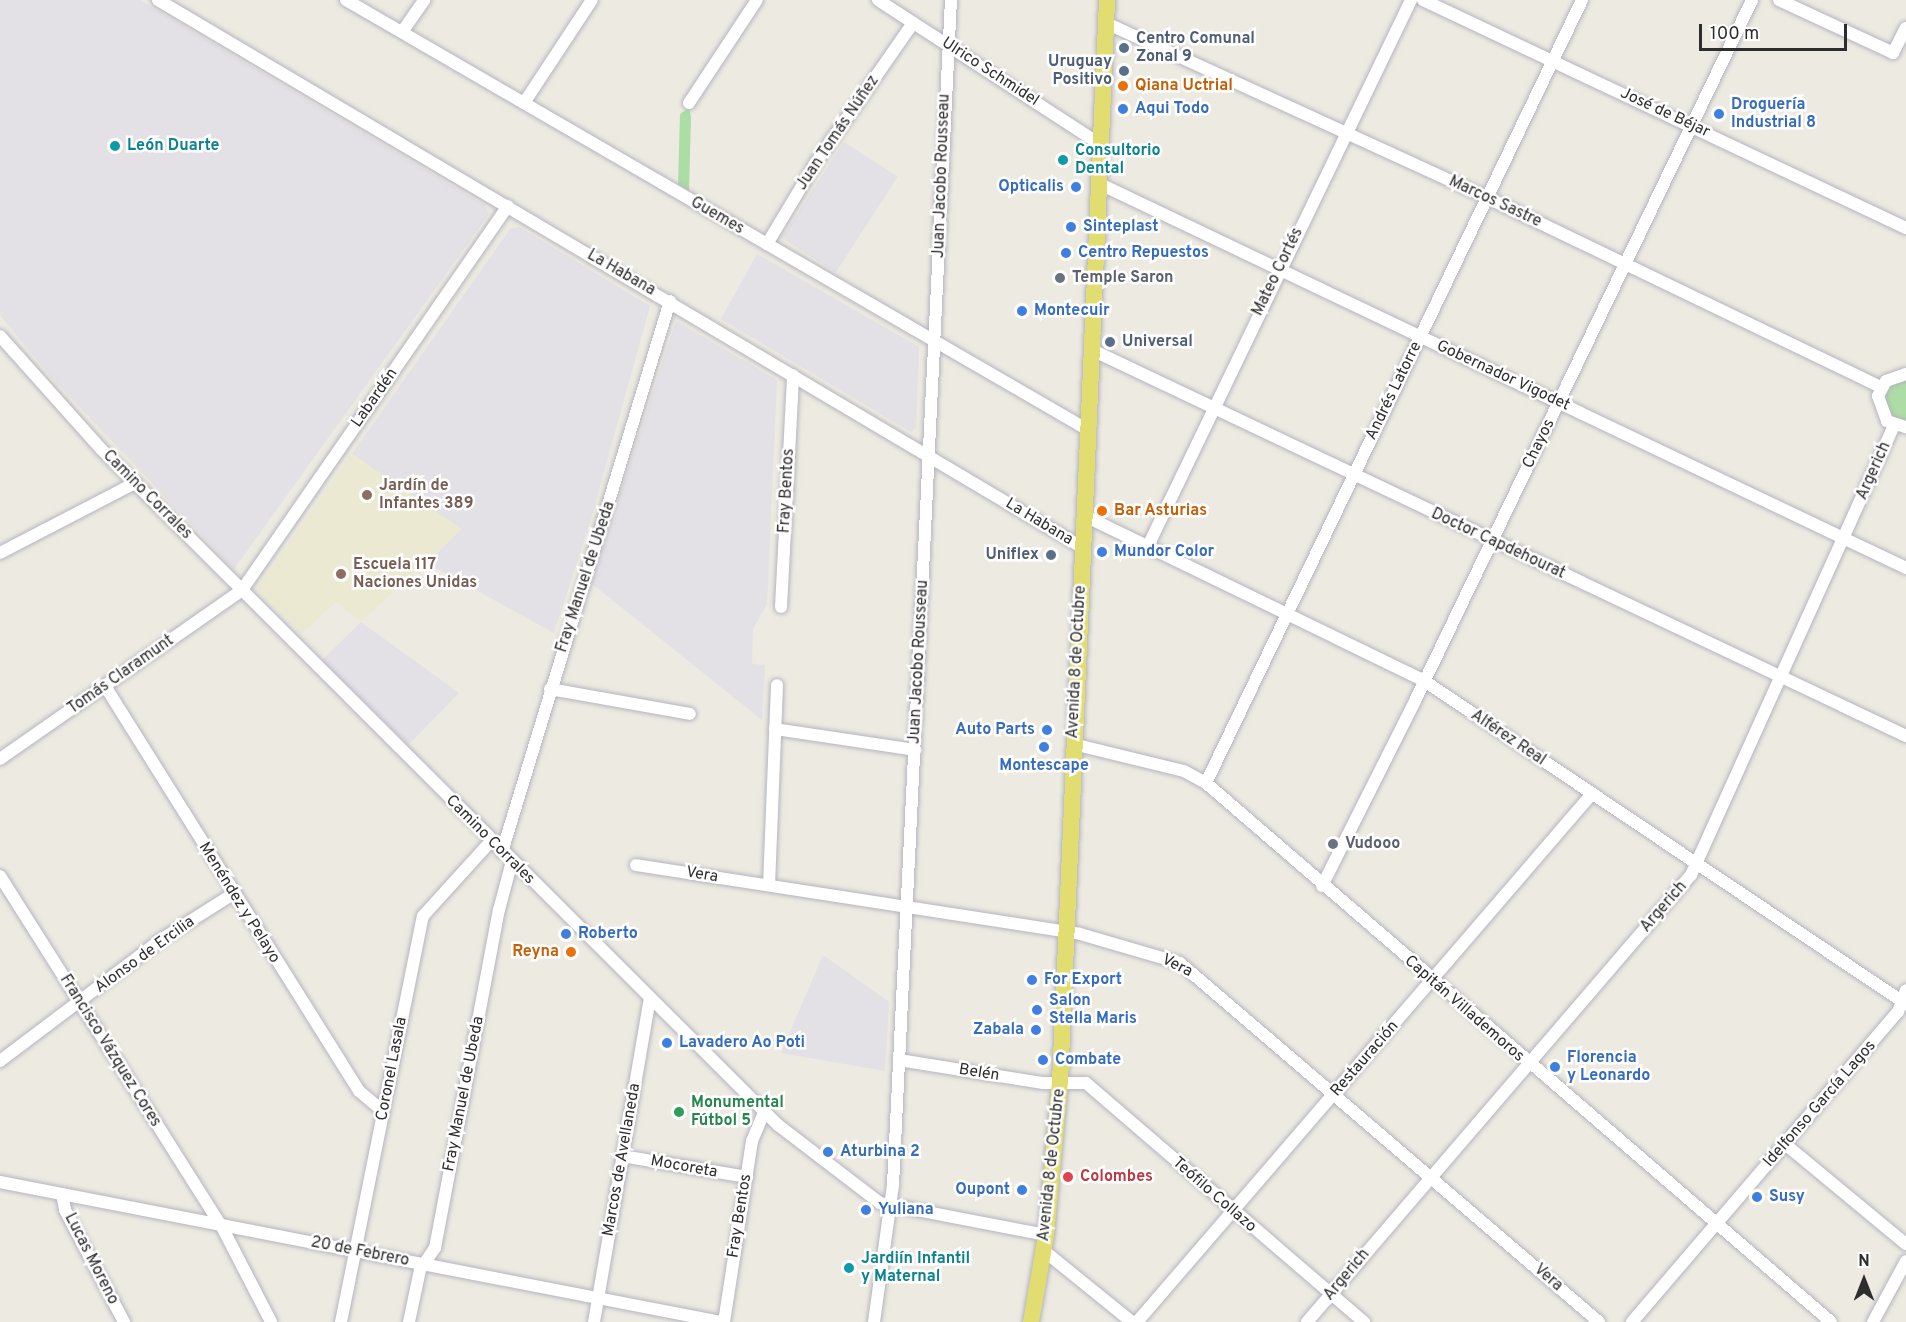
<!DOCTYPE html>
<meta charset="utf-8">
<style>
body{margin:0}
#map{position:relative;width:1906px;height:1322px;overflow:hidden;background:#edeae1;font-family:Overpass,sans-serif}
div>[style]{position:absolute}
.industrial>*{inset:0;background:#e3e0e6;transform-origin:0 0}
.education>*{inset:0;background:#ece9d3}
.green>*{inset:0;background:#acdda4}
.roads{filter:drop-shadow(0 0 2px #b4b4bf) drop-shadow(0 0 2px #b4b4bf)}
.minor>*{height:12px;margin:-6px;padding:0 6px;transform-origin:6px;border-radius:6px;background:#fff}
.major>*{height:16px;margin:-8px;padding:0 8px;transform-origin:8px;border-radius:8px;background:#e2dd71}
.dots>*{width:16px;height:16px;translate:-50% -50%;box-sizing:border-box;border:3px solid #fff;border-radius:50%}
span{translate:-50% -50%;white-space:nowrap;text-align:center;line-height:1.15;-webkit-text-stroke:5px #fff;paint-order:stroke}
.service-label{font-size:16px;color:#4e5e75;font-weight:700}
.left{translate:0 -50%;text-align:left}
.right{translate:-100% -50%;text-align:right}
.street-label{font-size:16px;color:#2d2d2d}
.food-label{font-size:16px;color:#c56008;font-weight:700}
.shop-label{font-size:16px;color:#366cbe;font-weight:700}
.culture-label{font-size:16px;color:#0d838f;font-weight:700}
.worship-label{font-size:16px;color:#5b616d;font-weight:700}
.education-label{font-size:16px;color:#785e54;font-weight:700}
.leisure-label{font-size:16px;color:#27864d;font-weight:700}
.health-label{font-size:16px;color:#be3a42;font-weight:700}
.north{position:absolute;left:1834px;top:1250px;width:60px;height:60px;-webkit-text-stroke:4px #fff;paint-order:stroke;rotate:0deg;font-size:16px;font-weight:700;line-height:24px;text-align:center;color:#2d2d2d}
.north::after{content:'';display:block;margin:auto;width:21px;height:27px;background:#2d2d2d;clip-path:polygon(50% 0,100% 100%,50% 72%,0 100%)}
.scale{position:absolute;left:1699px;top:24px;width:148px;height:27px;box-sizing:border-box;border:3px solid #2d2d2d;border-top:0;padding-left:8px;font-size:18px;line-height:21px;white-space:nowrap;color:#2d2d2d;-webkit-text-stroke:4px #fff;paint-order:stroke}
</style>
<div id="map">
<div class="industrial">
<div style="clip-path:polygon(0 0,140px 0,485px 205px,489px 214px,234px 569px,50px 376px,0 315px)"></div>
<div style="left:844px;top:142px;width:64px;height:114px;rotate:33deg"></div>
<div style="clip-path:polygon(519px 227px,650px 306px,591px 519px,554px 633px,427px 563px,461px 529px,352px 454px,510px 229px)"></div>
<div style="clip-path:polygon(757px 254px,919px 347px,916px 428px,911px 432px,721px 319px)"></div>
<div style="clip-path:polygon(676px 321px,777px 380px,767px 604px,753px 629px,752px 664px,765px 665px,762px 720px,591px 583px)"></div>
<div style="clip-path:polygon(361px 622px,459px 693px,408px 745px,322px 660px)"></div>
<div style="clip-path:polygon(823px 955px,889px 1002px,885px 1071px,781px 1053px)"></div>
</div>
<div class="education">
<div style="clip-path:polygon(352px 454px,462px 529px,361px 622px,336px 602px,302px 634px,260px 593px,259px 585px)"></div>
</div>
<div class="green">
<div style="clip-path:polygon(689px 108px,691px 117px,689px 191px,678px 184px,680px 114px)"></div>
<div style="clip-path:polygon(1906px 378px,1906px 421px,1891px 417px,1883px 397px,1885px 388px)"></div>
</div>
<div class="roads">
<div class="minor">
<div style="left:158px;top:0;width:1075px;rotate:30.64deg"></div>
<div style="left:346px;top:0;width:858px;rotate:30.09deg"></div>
<div style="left:878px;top:0;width:266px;rotate:33deg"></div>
<div style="left:1423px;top:0;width:534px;rotate:25.27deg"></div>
<div style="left:1779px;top:0;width:126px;rotate:24.9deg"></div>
<div style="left:1893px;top:53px;width:28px;rotate:-63deg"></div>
<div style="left:1106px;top:23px;width:420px;rotate:24.6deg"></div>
<div style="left:1488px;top:198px;width:436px;rotate:25.7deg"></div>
<div style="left:402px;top:32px;width:39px;rotate:-55deg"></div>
<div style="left:524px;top:103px;width:123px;rotate:-56.6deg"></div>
<div style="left:689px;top:103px;width:123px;rotate:-56.6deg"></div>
<div style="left:1100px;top:184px;width:893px;rotate:25.47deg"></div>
<div style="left:767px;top:244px;width:93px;rotate:-59deg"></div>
<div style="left:815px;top:164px;width:172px;rotate:-55.2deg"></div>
<div style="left:0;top:336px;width:152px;rotate:48.2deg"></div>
<div style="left:101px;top:449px;width:957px;rotate:44.96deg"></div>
<div style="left:778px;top:1125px;width:128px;rotate:37.4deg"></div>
<div style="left:880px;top:1203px;width:169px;rotate:10.9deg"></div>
<div style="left:1092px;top:350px;width:901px;rotate:25.37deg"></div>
<div style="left:1906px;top:374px;width:21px;rotate:161deg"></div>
<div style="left:1886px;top:381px;width:17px;rotate:118deg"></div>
<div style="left:1878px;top:396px;width:27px;rotate:70deg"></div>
<div style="left:1887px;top:421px;width:20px;rotate:18deg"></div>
<div style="left:1085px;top:516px;width:376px;rotate:25.9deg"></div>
<div style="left:1423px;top:680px;width:582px;rotate:33.85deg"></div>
<div style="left:1148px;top:546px;width:606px;rotate:-64.28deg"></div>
<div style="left:0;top:553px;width:152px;rotate:-27.4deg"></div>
<div style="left:781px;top:607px;width:232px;rotate:-87deg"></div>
<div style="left:105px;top:686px;width:478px;rotate:57.9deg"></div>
<div style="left:359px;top:1091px;width:31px;rotate:40deg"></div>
<div style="left:550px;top:689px;width:142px;rotate:10.1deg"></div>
<div style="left:775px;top:729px;width:142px;rotate:8.5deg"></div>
<div style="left:1073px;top:744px;width:114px;rotate:13.7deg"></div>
<div style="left:1184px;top:771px;width:25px;rotate:29deg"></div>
<div style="left:1206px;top:783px;width:825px;rotate:40.77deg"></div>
<div style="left:0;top:759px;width:295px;rotate:-34.9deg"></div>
<div style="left:242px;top:590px;width:467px;rotate:-55.3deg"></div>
<div style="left:1206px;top:783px;width:869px;rotate:-64.35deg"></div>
<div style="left:502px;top:852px;width:576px;rotate:-73.04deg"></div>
<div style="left:636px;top:865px;width:449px;rotate:8.8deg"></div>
<div style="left:1080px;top:934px;width:104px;rotate:16.2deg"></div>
<div style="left:1180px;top:963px;width:552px;rotate:40.59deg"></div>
<div style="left:0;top:876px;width:413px;rotate:57.7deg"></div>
<div style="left:221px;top:1225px;width:109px;rotate:62.7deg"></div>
<div style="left:769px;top:885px;width:200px;rotate:-87.7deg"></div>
<div style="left:1322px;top:886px;width:207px;rotate:-63.3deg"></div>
<div style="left:1415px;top:701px;width:778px;rotate:-64.32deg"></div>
<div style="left:899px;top:1060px;width:146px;rotate:9.1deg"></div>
<div style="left:1043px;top:1083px;width:43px"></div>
<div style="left:1086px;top:1083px;width:367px;rotate:40.7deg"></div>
<div style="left:0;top:1061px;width:203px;rotate:-37deg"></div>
<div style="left:162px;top:939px;width:84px;rotate:-32.4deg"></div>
<div style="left:1785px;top:1144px;width:157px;rotate:39.6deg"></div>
<div style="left:622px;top:1156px;width:127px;rotate:9.5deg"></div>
<div style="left:0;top:1182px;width:734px;rotate:10.99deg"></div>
<div style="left:62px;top:1194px;width:16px;rotate:79deg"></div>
<div style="left:65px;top:1210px;width:127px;rotate:62.2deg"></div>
<div style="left:1043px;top:1250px;width:114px;rotate:39deg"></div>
<div style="left:341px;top:1322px;width:414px;rotate:-78.6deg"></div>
<div style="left:423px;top:916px;width:101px;rotate:-47.8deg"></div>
<div style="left:409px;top:1322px;width:53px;rotate:-78.1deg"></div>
<div style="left:420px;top:1270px;width:27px;rotate:-56deg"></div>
<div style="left:435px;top:1248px;width:344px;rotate:-79.3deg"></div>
<div style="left:499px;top:910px;width:51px;rotate:-75.1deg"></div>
<div style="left:594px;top:1322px;width:328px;rotate:-80.2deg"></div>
<div style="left:724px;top:1322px;width:183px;rotate:-81.2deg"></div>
<div style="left:752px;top:1141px;width:30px;rotate:-67deg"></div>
<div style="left:874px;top:1322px;width:138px;rotate:-82.1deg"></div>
<div style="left:893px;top:1185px;width:1186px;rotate:-87.2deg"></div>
<div style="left:1137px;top:1322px;width:696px;rotate:-49.26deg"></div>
<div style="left:1307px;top:1322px;width:589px;rotate:-49.34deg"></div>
<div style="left:1691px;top:875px;width:493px;rotate:-65.7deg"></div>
<div style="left:1632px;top:1322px;width:408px;rotate:-49.4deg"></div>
<div style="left:1898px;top:1012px;width:23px;rotate:-70deg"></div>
<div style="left:1873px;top:1322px;width:69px;rotate:-61.6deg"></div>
</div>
<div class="major">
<div style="left:1031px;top:1322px;width:88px;rotate:-80.2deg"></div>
<div style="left:1046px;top:1235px;width:154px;rotate:-84.8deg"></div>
<div style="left:1060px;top:1082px;width:1083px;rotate:-87.51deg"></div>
</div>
</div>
<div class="dots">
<div style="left:1124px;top:48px;background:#5c6f8a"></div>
<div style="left:1124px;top:71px;background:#5c6f8a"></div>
<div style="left:1123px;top:86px;background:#e8710a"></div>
<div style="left:1123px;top:109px;background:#3f7fe0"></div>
<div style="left:1719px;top:114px;background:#3f7fe0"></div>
<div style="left:115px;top:146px;background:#0f9aa8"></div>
<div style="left:1063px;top:160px;background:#0f9aa8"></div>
<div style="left:1076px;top:187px;background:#3f7fe0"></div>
<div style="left:1071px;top:227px;background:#3f7fe0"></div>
<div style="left:1066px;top:253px;background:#3f7fe0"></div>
<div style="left:1060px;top:278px;background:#6b7280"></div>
<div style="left:1022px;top:311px;background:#3f7fe0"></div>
<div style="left:1110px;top:342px;background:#5c6f8a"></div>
<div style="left:367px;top:495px;background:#8d6e63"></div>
<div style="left:1102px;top:511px;background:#e8710a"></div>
<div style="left:1102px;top:552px;background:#3f7fe0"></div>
<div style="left:1051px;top:555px;background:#5c6f8a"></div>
<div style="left:341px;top:574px;background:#8d6e63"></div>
<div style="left:1047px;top:730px;background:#3f7fe0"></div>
<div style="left:1044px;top:747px;background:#3f7fe0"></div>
<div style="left:1333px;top:844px;background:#6b7280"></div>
<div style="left:566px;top:934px;background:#3f7fe0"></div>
<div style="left:571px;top:952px;background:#e8710a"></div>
<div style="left:1032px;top:980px;background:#3f7fe0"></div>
<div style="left:1037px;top:1010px;background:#3f7fe0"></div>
<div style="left:1036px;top:1030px;background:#3f7fe0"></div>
<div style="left:667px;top:1043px;background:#3f7fe0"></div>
<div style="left:1043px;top:1060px;background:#3f7fe0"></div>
<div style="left:1555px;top:1067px;background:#3f7fe0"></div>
<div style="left:679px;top:1112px;background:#2e9e5b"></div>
<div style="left:828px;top:1152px;background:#3f7fe0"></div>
<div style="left:1068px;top:1177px;background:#e0444e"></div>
<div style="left:1022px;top:1190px;background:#3f7fe0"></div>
<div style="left:1757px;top:1197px;background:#3f7fe0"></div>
<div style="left:866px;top:1210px;background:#3f7fe0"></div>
<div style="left:849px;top:1268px;background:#0f9aa8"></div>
</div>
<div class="service-label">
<span class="left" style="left:1136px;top:48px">Centro Comunal<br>Zonal 9</span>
<span class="right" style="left:1112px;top:71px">Uruguay<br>Positivo</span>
<span class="left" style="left:1122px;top:342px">Universal</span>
<span class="right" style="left:1039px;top:555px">Uniflex</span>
</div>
<div class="street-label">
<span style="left:990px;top:72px;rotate:33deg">Ulrico Schmidel</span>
<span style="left:1665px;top:113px;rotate:25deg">José de Béjar</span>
<span style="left:838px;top:133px;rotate:-56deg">Juan Tomás Núñez</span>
<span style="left:942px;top:176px;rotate:-88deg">Juan Jacobo Rousseau</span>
<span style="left:1495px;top:202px;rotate:25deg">Marcos Sastre</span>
<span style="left:717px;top:216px;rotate:30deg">Guemes</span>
<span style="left:1278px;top:272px;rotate:-64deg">Mateo Cortés</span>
<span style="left:621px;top:273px;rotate:30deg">La Habana</span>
<span style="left:1503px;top:376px;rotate:25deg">Gobernador Vigodet</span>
<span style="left:1394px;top:391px;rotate:-64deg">Andrés Latorre</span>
<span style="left:375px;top:398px;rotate:-55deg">Labardén</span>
<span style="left:1539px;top:444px;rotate:-64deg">Chayos</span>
<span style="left:1874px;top:471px;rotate:-66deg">Argerich</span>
<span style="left:787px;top:491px;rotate:-87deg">Fray Bentos</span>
<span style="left:147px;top:495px;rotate:45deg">Camino Corrales</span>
<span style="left:1039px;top:522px;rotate:31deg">La Habana</span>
<span style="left:1498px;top:544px;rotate:25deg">Doctor Capdehourat</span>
<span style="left:586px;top:577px;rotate:-72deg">Fray Manuel de Ubeda</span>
<span style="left:919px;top:662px;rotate:-87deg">Juan Jacobo Rousseau</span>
<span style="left:1077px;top:662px;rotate:-87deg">Avenida 8 de Octubre</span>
<span style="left:121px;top:675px;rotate:-35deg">Tomás Claramunt</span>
<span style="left:1508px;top:738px;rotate:34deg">Alférez Real</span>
<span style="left:490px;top:840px;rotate:45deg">Camino Corrales</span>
<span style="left:702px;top:875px;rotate:9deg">Vera</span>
<span style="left:239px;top:903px;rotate:58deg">Menéndez y Pelayo</span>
<span style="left:1664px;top:907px;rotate:-49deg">Argerich</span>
<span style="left:145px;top:955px;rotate:-36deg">Alonso de Ercilia</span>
<span style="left:1177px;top:966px;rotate:27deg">Vera</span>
<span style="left:1464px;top:1009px;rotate:41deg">Capitán Villademoros</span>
<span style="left:110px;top:1051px;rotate:58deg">Francisco Vázquez Cores</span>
<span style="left:1365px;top:1059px;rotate:-49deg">Restauración</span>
<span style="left:392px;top:1069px;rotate:-79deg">Coronel Lasala</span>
<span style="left:979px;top:1073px;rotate:9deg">Belén</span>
<span style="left:464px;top:1094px;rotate:-79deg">Fray Manuel de Ubeda</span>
<span style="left:1820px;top:1104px;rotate:-49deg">Idelfonso García Lagos</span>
<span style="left:622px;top:1160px;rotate:-80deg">Marcos de Avellaneda</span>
<span style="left:1052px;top:1165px;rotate:-84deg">Avenida 8 de Octubre</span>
<span style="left:684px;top:1167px;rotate:10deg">Mocoreta</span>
<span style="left:1214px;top:1195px;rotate:41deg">Teófilo Collazo</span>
<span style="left:740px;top:1216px;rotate:-81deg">Fray Bentos</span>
<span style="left:360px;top:1252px;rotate:11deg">20 de Febrero</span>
<span style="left:91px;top:1259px;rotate:63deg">Lucas Moreno</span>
<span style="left:1347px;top:1275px;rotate:-50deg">Argerich</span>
<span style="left:1548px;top:1278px;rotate:41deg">Vera</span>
</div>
<div class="food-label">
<span class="left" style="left:1135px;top:86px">Qiana Uctrial</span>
<span class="left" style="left:1114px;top:511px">Bar Asturias</span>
<span class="right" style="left:559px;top:952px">Reyna</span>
</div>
<div class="shop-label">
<span class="left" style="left:1731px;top:114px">Droguería<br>Industrial 8</span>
<span class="left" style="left:1135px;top:109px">Aqui Todo</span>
<span class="right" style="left:1064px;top:187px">Opticalis</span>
<span class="left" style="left:1083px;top:227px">Sinteplast</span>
<span class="left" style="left:1078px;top:253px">Centro Repuestos</span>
<span class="left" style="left:1034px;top:311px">Montecuir</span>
<span class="left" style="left:1114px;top:552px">Mundor Color</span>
<span class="right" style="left:1035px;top:730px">Auto Parts</span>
<span style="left:1044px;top:766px">Montescape</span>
<span class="left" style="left:578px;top:934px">Roberto</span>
<span class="left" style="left:1044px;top:980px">For Export</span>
<span class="left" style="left:1049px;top:1010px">Salon<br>Stella Maris</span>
<span class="right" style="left:1024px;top:1030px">Zabala</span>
<span class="left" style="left:679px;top:1043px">Lavadero Ao Poti</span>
<span class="left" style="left:1567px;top:1067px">Florencia<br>y Leonardo</span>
<span class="left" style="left:1055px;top:1060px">Combate</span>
<span class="left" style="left:840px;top:1152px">Aturbina 2</span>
<span class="right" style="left:1010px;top:1190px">Oupont</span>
<span class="left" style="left:1769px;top:1197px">Susy</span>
<span class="left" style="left:878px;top:1210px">Yuliana</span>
</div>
<div class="culture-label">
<span class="left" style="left:127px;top:146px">León Duarte</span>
<span class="left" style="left:1075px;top:160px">Consultorio<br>Dental</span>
<span class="left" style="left:861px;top:1268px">Jardiín Infantil<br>y Maternal</span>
</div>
<div class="worship-label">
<span class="left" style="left:1072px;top:278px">Temple Saron</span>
<span class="left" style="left:1345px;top:844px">Vudooo</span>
</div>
<div class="education-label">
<span class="left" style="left:379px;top:495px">Jardín de<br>Infantes 389</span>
<span class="left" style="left:353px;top:574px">Escuela 117<br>Naciones Unidas</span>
</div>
<div class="leisure-label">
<span class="left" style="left:691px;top:1112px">Monumental<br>Fútbol 5</span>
</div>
<div class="health-label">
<span class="left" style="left:1080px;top:1177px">Colombes</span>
</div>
<div class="north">N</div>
<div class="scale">100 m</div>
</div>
